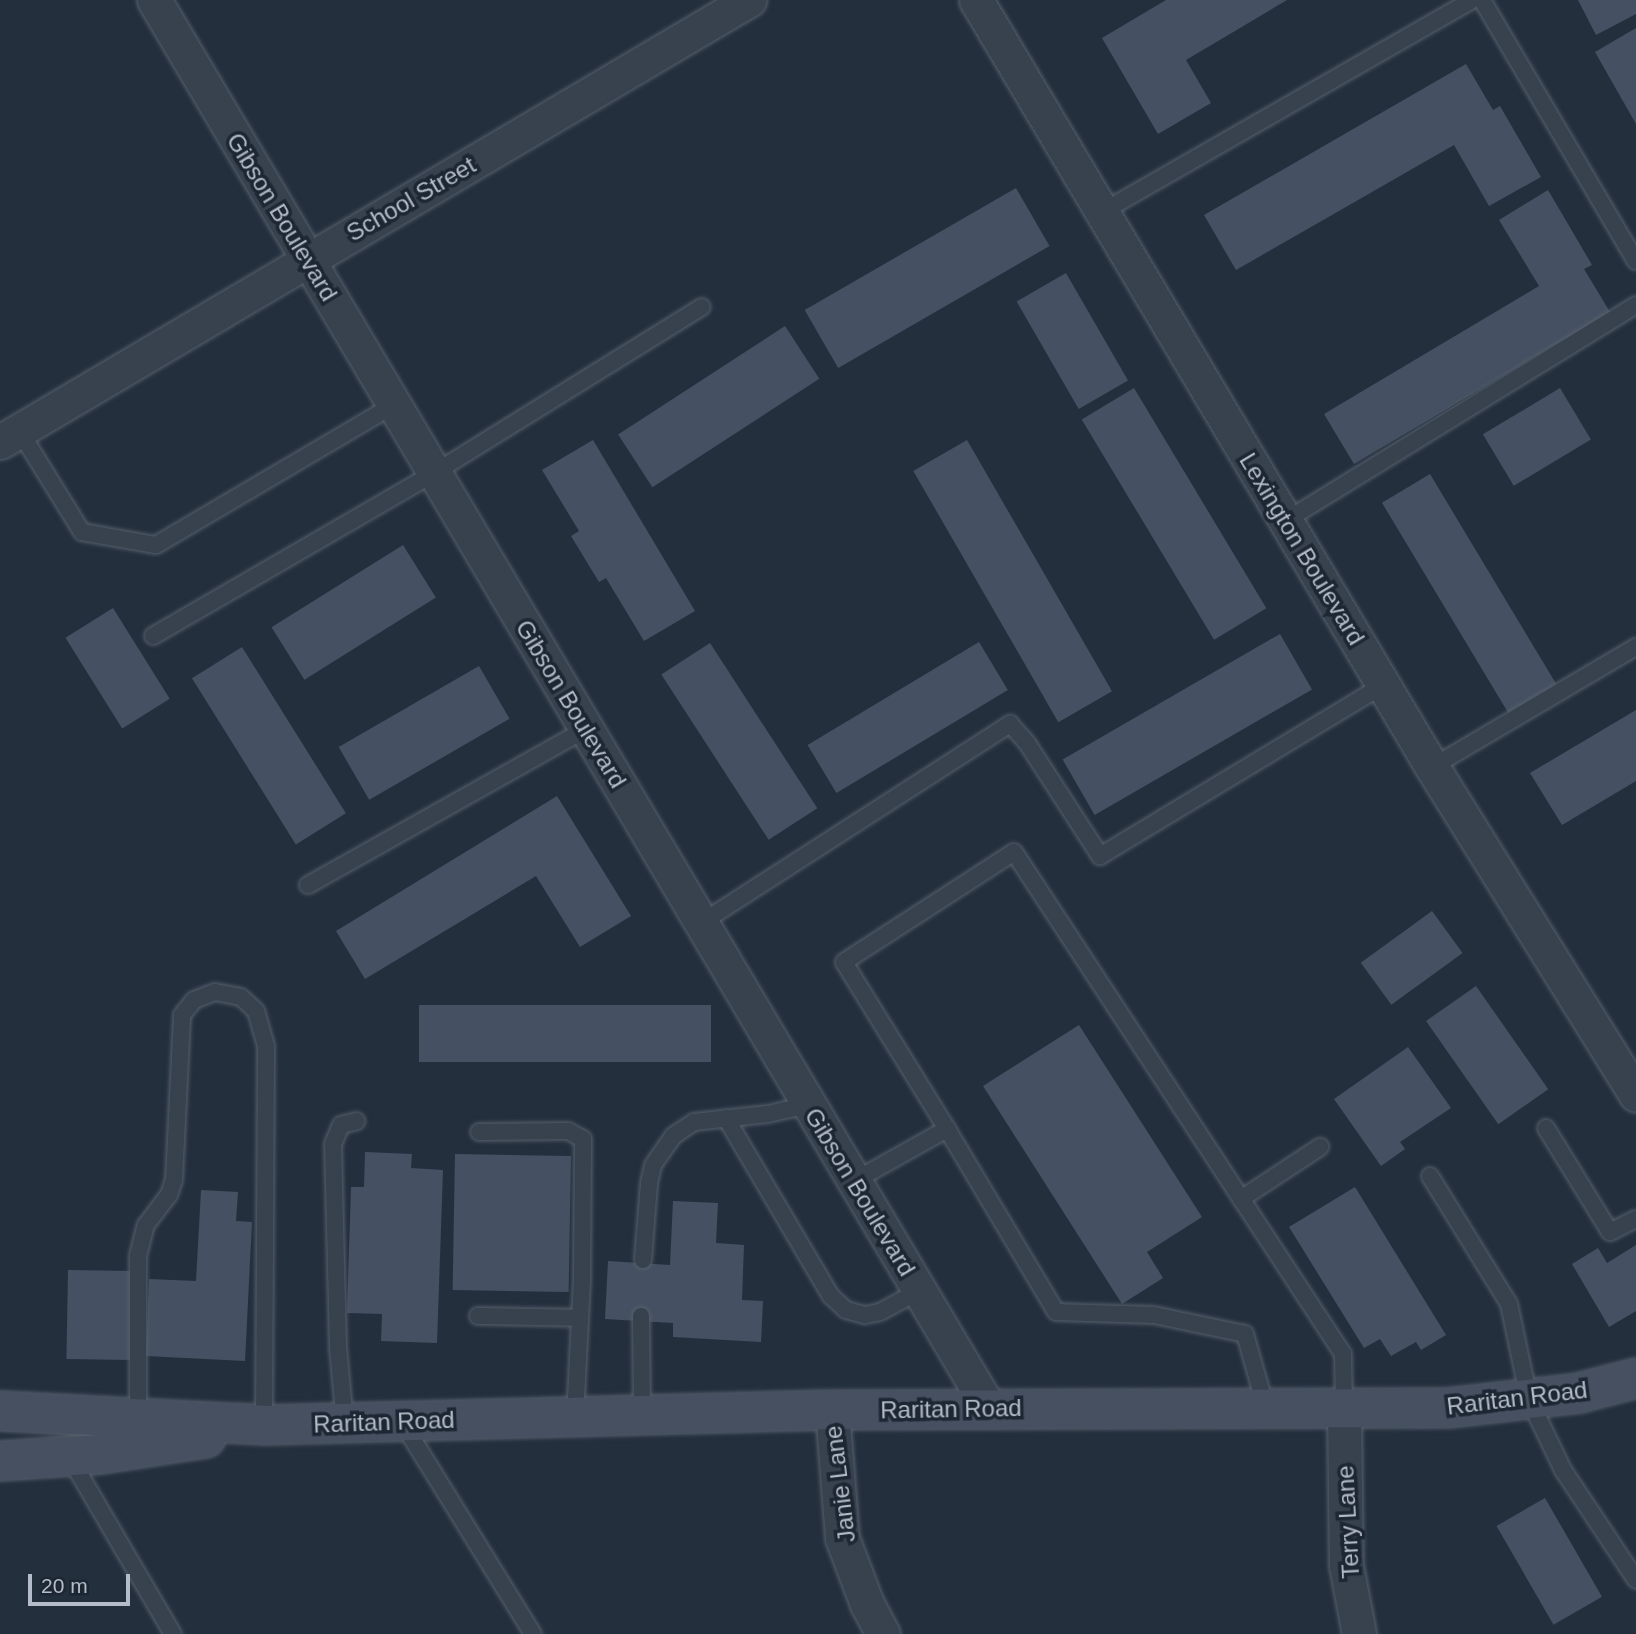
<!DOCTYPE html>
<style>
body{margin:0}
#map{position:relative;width:1636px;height:1634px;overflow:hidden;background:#242f3e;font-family:Helvetica,sans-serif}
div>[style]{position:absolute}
.building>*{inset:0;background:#455162;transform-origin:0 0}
.roads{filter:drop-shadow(0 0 2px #565f6c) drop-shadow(0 0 2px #565f6c)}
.lane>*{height:16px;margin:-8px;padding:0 8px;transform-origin:8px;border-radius:8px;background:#38414e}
.street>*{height:33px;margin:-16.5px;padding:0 16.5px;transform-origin:16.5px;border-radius:16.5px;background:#38414e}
.secondary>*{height:38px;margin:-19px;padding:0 19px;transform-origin:19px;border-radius:19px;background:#465061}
span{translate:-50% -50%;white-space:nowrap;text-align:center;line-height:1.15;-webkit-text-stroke:7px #1d2633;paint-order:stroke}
.street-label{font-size:24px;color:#b4bcc9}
.scale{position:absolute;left:28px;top:1574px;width:102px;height:32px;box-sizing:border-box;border:4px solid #b4bcc9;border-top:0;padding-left:9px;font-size:21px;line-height:24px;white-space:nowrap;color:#b4bcc9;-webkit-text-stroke:5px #1d2633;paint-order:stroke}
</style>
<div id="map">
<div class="building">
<div style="clip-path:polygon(1166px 0,1287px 0,1186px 60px,1211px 103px,1158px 134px,1102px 38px)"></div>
<div style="clip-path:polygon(1578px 0,1636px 0,1636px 14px,1596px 35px)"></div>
<div style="clip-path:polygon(1636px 28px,1636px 124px,1595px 52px)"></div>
<div style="clip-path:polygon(1466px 64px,1493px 110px,1500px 106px,1541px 177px,1489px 206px,1454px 145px,1236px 270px,1204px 215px)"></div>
<div style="left:1016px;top:188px;width:67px;height:244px;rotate:60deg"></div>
<div style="clip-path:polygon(1548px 190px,1592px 265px,1584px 269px,1610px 312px,1354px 464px,1324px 414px,1539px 286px,1499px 220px)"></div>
<div style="left:1066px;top:273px;width:124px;height:57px;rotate:60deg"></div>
<div style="left:785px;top:326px;width:63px;height:199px;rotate:57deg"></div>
<div style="left:1134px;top:388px;width:257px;height:61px;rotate:59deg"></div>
<div style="left:1560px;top:388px;width:60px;height:90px;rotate:59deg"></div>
<div style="clip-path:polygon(593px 440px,695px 611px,644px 641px,606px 578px,599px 582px,571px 536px,579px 531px,542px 470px)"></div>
<div style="left:967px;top:440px;width:290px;height:62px;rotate:60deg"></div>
<div style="left:1430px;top:474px;width:245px;height:56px;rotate:59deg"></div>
<div style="left:403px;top:545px;width:62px;height:155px;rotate:58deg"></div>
<div style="left:113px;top:608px;width:107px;height:56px;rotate:58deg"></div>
<div style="left:1280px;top:634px;width:64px;height:251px;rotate:60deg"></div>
<div style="left:979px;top:642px;width:56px;height:200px;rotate:59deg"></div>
<div style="left:710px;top:643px;width:197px;height:58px;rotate:57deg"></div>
<div style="left:242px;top:647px;width:196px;height:59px;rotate:58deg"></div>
<div style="left:479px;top:666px;width:61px;height:162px;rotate:60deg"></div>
<div style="clip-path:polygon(1636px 710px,1636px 781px,1562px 825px,1530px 773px)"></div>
<div style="clip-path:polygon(557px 796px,631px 916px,580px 947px,536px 876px,365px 979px,336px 931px)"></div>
<div style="left:1432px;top:911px;width:52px;height:88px;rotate:54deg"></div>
<div style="left:1476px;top:986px;width:126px;height:61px;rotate:55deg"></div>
<div style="left:419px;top:1005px;width:292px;height:57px"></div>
<div style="clip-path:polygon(1079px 1025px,1202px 1217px,1147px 1252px,1163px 1278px,1122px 1304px,983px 1086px)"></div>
<div style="clip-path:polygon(1408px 1047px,1451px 1108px,1400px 1142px,1405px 1149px,1381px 1166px,1334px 1099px)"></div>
<div style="clip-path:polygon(365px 1152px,412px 1154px,411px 1168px,443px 1170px,437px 1343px,381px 1341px,382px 1314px,347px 1313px,351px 1187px,364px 1187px)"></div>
<div style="left:455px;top:1154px;width:116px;height:136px;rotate:1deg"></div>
<div style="clip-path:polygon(1355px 1187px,1446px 1335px,1421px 1350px,1416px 1342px,1391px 1356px,1380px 1339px,1364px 1348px,1289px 1227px)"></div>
<div style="clip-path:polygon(201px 1190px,238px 1192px,236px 1221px,252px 1222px,245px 1361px,146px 1356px,149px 1279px,196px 1281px)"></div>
<div style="clip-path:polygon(673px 1201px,718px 1203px,716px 1243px,744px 1245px,742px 1300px,763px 1301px,761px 1342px,673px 1337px,673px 1323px,605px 1319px,608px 1261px,670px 1265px)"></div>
<div style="clip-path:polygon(1636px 1245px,1636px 1311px,1609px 1327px,1572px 1264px,1598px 1248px,1607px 1263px)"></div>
<div style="left:68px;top:1270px;width:64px;height:89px;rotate:1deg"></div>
<div style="left:1545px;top:1498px;width:114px;height:56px;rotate:60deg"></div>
</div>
<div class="roads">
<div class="lane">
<div style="left:1482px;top:0;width:303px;rotate:59.5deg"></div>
<div style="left:1102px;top:212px;width:426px;rotate:-29.8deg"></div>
<div style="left:19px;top:430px;width:120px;rotate:58.3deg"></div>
<div style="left:82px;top:532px;width:75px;rotate:10deg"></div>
<div style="left:156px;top:545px;width:276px;rotate:-30.5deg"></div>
<div style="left:1285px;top:521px;width:412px;rotate:-31.6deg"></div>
<div style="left:153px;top:636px;width:325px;rotate:-30.1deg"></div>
<div style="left:434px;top:473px;width:315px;rotate:-31.8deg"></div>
<div style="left:1432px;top:767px;width:237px;rotate:-30.5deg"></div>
<div style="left:308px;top:885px;width:319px;rotate:-29.3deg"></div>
<div style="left:701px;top:923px;width:368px;rotate:-32.8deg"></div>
<div style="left:1010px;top:724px;width:25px;rotate:48deg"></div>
<div style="left:1027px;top:743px;width:135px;rotate:57.1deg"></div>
<div style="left:1100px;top:856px;width:331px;rotate:-31.1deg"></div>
<div style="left:726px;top:1118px;width:207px;rotate:59.5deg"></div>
<div style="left:831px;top:1296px;width:21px;rotate:43deg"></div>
<div style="left:846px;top:1310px;width:20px;rotate:15deg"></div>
<div style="left:865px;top:1315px;width:15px;rotate:-11deg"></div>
<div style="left:880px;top:1312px;width:44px;rotate:-28.3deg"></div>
<div style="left:1546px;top:1128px;width:122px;rotate:58.4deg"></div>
<div style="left:1610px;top:1232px;width:29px;rotate:-27deg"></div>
<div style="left:947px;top:1129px;width:213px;rotate:59.2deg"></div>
<div style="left:1056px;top:1312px;width:98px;rotate:1.8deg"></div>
<div style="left:1154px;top:1315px;width:93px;rotate:11.8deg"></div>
<div style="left:1245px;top:1334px;width:77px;rotate:74.2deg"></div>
<div style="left:479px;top:1132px;width:89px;rotate:-0.6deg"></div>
<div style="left:568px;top:1131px;width:17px;rotate:28deg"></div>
<div style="left:583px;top:1139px;width:141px;rotate:90.4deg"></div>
<div style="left:582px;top:1280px;width:137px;rotate:92.9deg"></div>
<div style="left:1430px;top:1176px;width:150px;rotate:58.3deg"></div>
<div style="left:1509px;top:1304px;width:97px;rotate:78.1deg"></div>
<div style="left:1529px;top:1399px;width:79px;rotate:64.4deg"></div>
<div style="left:1563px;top:1470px;width:132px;rotate:56.4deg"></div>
<div style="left:854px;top:1181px;width:107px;rotate:-29.2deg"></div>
<div style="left:947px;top:1129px;width:196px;rotate:-121.7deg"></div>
<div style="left:844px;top:962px;width:202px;rotate:-32.9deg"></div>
<div style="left:1014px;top:852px;width:600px;rotate:56.76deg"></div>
<div style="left:1343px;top:1354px;width:54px;rotate:88.9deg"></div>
<div style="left:1241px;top:1199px;width:95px;rotate:-33.4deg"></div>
<div style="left:643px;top:1260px;width:77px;rotate:-85.5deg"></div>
<div style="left:649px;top:1183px;width:18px;rotate:-77deg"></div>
<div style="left:653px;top:1165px;width:35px;rotate:-55deg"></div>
<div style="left:673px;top:1136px;width:25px;rotate:-34deg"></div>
<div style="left:694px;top:1122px;width:74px;rotate:-6.2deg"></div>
<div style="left:768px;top:1114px;width:41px;rotate:-12.7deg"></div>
<div style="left:478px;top:1316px;width:102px;rotate:1.1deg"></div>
<div style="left:641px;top:1316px;width:99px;rotate:89.4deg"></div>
<div style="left:138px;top:1418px;width:162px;rotate:-90deg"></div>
<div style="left:138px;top:1256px;width:32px;rotate:-76deg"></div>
<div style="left:146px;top:1225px;width:38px;rotate:-53deg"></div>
<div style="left:169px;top:1195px;width:16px;rotate:-72deg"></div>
<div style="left:174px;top:1180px;width:165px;rotate:-87.2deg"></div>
<div style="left:182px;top:1015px;width:19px;rotate:-51deg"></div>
<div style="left:194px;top:1000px;width:22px;rotate:-21deg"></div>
<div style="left:215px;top:992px;width:26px;rotate:11deg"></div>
<div style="left:241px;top:997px;width:21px;rotate:43deg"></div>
<div style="left:256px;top:1011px;width:37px;rotate:74deg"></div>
<div style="left:266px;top:1047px;width:378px;rotate:90.3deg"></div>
<div style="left:402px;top:1422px;width:249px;rotate:58.3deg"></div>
<div style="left:345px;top:1423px;width:76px;rotate:-95.3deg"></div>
<div style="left:338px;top:1347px;width:203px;rotate:-91.4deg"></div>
<div style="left:333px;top:1144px;width:21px;rotate:-67deg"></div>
<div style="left:341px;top:1125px;width:16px;rotate:-14deg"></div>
<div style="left:70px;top:1458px;width:204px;rotate:59.7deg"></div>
</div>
<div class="street">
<div style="left:154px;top:0;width:1637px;rotate:59.33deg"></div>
<div style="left:976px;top:0;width:892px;rotate:59.27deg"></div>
<div style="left:1432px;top:767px;width:386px;rotate:58.1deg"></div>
<div style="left:0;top:442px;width:870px;rotate:-30.55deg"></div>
<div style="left:1344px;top:1408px;width:157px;rotate:89.3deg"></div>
<div style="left:1346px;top:1565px;width:70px;rotate:79.3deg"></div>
<div style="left:832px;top:1410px;width:128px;rotate:85.5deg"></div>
<div style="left:842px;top:1538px;width:71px;rotate:69.3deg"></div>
<div style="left:867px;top:1604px;width:34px;rotate:62deg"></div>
</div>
<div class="secondary">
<div style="left:0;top:1411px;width:264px;rotate:3deg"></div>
<div style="left:264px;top:1425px;width:568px;rotate:-1.51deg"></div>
<div style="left:832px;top:1410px;width:616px;rotate:-0.19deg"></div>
<div style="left:1448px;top:1408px;width:132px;rotate:-6.5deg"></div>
<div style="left:1579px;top:1393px;width:59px;rotate:-14.7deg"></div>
<div style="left:0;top:1461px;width:101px;rotate:-4deg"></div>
<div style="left:101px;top:1454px;width:106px;rotate:-8.7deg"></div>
</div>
</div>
<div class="street-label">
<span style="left:411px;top:199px;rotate:-30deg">School Street</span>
<span style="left:282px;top:217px;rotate:59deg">Gibson Boulevard</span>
<span style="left:1302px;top:549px;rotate:59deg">Lexington Boulevard</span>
<span style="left:571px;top:704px;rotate:59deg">Gibson Boulevard</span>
<span style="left:860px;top:1192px;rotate:59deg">Gibson Boulevard</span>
<span style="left:1517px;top:1398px;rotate:-7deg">Raritan Road</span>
<span style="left:951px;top:1409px;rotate:-1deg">Raritan Road</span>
<span style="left:384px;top:1422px;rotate:-2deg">Raritan Road</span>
<span style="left:840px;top:1484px;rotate:-97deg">Janie Lane</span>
<span style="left:1348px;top:1522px;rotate:-93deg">Terry Lane</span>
</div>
<div class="scale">20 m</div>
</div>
